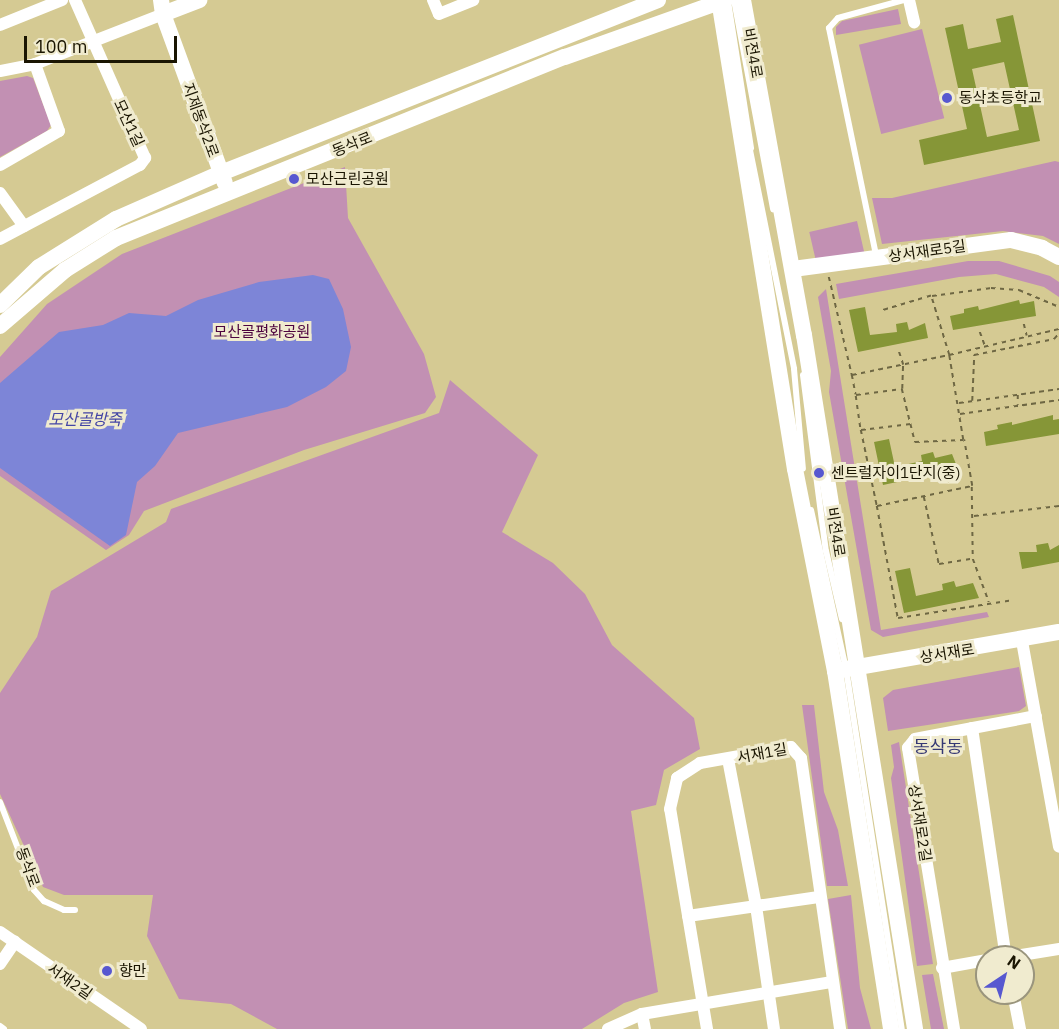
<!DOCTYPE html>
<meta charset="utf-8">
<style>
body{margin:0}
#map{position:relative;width:1059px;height:1029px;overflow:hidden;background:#d5ca93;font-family:"IBM Plex Sans","Noto Sans KR",sans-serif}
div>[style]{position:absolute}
.green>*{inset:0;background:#c290b3;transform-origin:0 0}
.water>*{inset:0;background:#7d85d7}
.building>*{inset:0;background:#869637}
.path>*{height:1.5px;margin-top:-0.75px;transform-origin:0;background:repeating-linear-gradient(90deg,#6e6743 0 4.5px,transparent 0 9px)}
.lane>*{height:6px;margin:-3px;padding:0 3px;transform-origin:3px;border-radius:3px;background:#fff}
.street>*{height:12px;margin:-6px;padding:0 6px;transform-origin:6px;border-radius:6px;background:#fff}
.secondary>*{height:16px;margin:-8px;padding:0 8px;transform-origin:8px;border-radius:8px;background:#fff}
.dots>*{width:16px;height:16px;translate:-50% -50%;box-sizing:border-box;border:3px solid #f0ebcf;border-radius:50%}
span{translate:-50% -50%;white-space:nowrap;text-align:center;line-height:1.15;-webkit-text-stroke:6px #f0ebcf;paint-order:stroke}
.street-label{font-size:15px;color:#1a1502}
.poi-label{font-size:15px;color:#1a1502}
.left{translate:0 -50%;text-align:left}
.park-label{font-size:15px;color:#4d033f}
.water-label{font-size:16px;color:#4445a5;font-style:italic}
.quarter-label{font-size:18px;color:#353874}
.north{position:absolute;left:975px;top:945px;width:60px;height:60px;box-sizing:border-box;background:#f0ebcf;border:2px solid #9a957d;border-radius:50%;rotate:35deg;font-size:16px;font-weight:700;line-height:24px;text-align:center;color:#1a1502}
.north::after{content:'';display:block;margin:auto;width:21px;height:27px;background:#5758d0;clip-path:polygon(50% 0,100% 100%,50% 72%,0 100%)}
.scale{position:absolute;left:24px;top:36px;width:153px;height:27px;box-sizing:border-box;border:3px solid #1a1502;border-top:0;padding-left:8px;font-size:18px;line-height:21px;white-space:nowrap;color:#1a1502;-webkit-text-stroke:4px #f0ebcf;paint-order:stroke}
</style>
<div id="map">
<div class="green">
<div style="clip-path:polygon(898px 9px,901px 24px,836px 35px,836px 27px,842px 21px)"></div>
<div style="left:922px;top:29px;width:92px;height:65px;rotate:76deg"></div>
<div style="clip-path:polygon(27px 76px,33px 78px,51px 125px,47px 131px,0 157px,0 81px)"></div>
<div style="clip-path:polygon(1055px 161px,1059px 162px,1059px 244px,1043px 236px,1003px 231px,882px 244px,872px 198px,892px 198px)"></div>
<div style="clip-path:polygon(345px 167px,348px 218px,424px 354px,436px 397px,425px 413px,304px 450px,144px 511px,129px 535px,106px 550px,0 476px,0 357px,47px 304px,122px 254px)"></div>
<div style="left:857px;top:221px;width:36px;height:49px;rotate:77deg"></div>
<div style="clip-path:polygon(968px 261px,999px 261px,1050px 276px,1059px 282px,1059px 297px,1044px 287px,996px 274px,959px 277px,839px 299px,836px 284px)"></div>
<div style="clip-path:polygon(826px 289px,881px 630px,987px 612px,989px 617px,883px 637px,871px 630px,829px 392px,831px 371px,818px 297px)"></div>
<div style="clip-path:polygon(450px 380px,538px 455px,502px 532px,553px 563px,585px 594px,612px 645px,694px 718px,700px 749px,664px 770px,656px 805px,631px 811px,658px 992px,624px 1003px,582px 1029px,277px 1029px,231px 1004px,179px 999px,147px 936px,153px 895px,64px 895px,43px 887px,0 794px,0 693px,37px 637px,51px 591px,166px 522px,171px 509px,439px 413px)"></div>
<div style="clip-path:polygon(1019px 667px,1026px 706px,1019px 711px,888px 731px,883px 698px,893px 690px)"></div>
<div style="clip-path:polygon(802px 705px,814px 705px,824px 792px,838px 830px,848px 886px,827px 886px)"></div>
<div style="clip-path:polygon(899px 742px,933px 964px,917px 966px,891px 778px,894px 767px,891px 745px)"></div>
<div style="clip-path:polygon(851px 895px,860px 988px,871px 1029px,848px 1029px,828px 899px)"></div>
<div style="clip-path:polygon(933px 974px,944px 1029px,931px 1029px,922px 975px)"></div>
</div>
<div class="water">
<div style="clip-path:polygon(313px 275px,329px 279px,343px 309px,351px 347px,346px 371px,326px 387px,287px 407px,178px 433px,155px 466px,137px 482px,126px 535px,110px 546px,0 468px,0 383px,59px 332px,103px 325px,129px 313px,166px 316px,198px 300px,259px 282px)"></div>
</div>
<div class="building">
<div style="clip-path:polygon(evenodd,1013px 15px,1040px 141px,924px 165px,919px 140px,967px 129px,945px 28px,963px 24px,968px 49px,1001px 42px,996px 19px,1013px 15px,1004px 62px,1019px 130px,987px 137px,972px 69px,1004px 62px)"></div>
<div style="clip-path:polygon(1019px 300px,1020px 304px,1034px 301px,1036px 316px,953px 330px,950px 316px,964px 313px,964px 309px,978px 306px,979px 310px)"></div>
<div style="clip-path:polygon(865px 307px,870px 335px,897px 332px,896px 324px,907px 322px,909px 330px,925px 323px,928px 338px,858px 352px,849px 310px)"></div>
<div style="clip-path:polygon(1053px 415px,1053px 420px,1059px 419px,1059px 434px,986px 446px,984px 432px,998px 429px,997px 425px,1012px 422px,1012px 425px)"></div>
<div style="clip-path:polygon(889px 439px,895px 467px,922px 461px,921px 455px,933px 452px,935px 458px,952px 454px,958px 469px,883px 485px,874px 442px)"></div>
<div style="clip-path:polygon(1048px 543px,1050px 550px,1059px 545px,1059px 562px,1022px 569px,1019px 552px,1037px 552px,1036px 545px)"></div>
<div style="clip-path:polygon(910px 568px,916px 596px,943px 590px,942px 584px,954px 581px,956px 587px,973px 583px,979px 598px,904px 613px,895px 571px)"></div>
</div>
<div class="path">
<div style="left:829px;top:277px;width:101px;rotate:76.8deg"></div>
<div style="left:852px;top:375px;width:99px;rotate:-11.7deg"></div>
<div style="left:949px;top:355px;width:62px;rotate:-107deg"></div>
<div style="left:931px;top:296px;width:52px;rotate:163.3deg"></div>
<div style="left:932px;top:296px;width:60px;rotate:-7.7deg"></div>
<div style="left:991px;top:288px;width:28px;rotate:4deg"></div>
<div style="left:1019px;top:290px;width:43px;rotate:23deg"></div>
<div style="left:1024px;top:324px;width:12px;rotate:76deg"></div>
<div style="left:980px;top:332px;width:15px;rotate:70deg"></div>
<div style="left:852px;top:375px;width:20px;rotate:79deg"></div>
<div style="left:856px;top:395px;width:46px;rotate:-7.4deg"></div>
<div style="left:902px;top:389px;width:24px;rotate:-88deg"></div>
<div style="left:903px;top:365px;width:16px;rotate:-108deg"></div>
<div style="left:902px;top:389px;width:55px;rotate:76.2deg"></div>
<div style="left:915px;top:442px;width:48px;rotate:-2.4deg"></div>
<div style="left:963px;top:440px;width:86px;rotate:-99.4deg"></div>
<div style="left:949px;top:355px;width:113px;rotate:-13.3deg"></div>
<div style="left:1018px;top:395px;width:10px;rotate:90deg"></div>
<div style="left:856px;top:396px;width:34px;rotate:82deg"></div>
<div style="left:861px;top:430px;width:50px;rotate:-6.8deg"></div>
<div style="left:972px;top:401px;width:46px;rotate:-87.5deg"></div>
<div style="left:974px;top:355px;width:82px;rotate:-11.3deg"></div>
<div style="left:1054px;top:339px;width:8px;rotate:-50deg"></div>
<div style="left:959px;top:403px;width:101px;rotate:-8deg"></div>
<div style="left:960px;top:414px;width:100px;rotate:-8deg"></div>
<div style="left:861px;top:430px;width:78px;rotate:78.1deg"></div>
<div style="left:877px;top:506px;width:97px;rotate:-11.9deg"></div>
<div style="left:972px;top:486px;width:47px;rotate:-99.9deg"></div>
<div style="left:972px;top:487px;width:72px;rotate:89.2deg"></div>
<div style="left:973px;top:559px;width:46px;rotate:69.6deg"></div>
<div style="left:924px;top:497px;width:69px;rotate:77.4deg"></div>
<div style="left:939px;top:564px;width:33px;rotate:-9deg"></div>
<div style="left:877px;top:506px;width:114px;rotate:79.4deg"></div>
<div style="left:898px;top:618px;width:117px;rotate:-8.8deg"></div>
<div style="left:974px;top:516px;width:86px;rotate:-6.7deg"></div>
</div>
<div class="lane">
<div style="left:734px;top:0;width:213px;rotate:79.4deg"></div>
<div style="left:728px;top:1px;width:149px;rotate:81.1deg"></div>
<div style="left:749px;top:145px;width:228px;rotate:78.6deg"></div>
<div style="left:794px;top:369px;width:100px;rotate:84.9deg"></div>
<div style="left:876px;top:255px;width:232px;rotate:-101.7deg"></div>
<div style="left:829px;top:28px;width:13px;rotate:-48deg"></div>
<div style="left:838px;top:18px;width:68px;rotate:-15.3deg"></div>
<div style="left:803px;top:375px;width:177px;rotate:82.6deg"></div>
<div style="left:826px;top:551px;width:70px;rotate:76.8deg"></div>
<div style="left:811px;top:510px;width:163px;rotate:77.6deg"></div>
<div style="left:846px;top:669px;width:364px;rotate:81.2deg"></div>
<div style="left:0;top:802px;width:94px;rotate:68.9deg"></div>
<div style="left:34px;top:890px;width:15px;rotate:48deg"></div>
<div style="left:44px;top:901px;width:22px;rotate:24deg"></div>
<div style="left:64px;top:910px;width:11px"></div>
<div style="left:0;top:1026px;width:5px;rotate:37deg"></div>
</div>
<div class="street">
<div style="left:433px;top:0;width:15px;rotate:67deg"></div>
<div style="left:439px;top:14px;width:37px;rotate:-22deg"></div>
<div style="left:909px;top:0;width:23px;rotate:77deg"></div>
<div style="left:0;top:25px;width:67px;rotate:-22deg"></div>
<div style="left:0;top:71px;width:36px;rotate:-11deg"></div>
<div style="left:35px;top:64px;width:137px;rotate:-21.3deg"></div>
<div style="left:0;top:165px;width:68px;rotate:-30deg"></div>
<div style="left:59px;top:131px;width:71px;rotate:-109.7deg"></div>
<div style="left:0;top:193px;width:41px;rotate:54deg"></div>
<div style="left:0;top:239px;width:158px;rotate:-27.9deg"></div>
<div style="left:140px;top:165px;width:9px;rotate:-54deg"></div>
<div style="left:145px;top:158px;width:173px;rotate:-113.9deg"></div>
<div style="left:1022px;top:641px;width:209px;rotate:79.8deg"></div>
<div style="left:972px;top:728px;width:232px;rotate:81.6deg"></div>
<div style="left:728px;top:759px;width:150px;rotate:79.2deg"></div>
<div style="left:756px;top:906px;width:124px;rotate:81.7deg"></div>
<div style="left:688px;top:916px;width:132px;rotate:-8.3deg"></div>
<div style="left:0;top:932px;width:171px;rotate:34.5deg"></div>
<div style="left:1009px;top:957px;width:51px;rotate:-9.1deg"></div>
<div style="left:0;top:964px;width:27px;rotate:-56deg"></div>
<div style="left:942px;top:968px;width:46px;rotate:-10.1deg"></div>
<div style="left:1013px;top:993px;width:37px;rotate:79deg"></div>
<div style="left:642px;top:1014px;width:15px;rotate:79deg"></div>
<div style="left:608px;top:1029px;width:37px;rotate:-24deg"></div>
<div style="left:642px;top:1014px;width:193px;rotate:-9.6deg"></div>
<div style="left:707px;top:1029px;width:223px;rotate:-99.5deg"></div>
<div style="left:670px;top:809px;width:32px;rotate:-77deg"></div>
<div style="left:677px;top:778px;width:27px;rotate:-33deg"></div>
<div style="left:700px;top:763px;width:92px;rotate:-10deg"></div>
<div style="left:791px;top:747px;width:15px;rotate:48deg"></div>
<div style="left:801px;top:758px;width:274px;rotate:81.8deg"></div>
<div style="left:954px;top:1029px;width:285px;rotate:-99.3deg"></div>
<div style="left:908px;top:748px;width:11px;rotate:-52deg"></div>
<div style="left:915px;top:739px;width:123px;rotate:-10.8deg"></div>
</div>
<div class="secondary">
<div style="left:161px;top:0;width:14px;rotate:82deg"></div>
<div style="left:163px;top:14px;width:180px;rotate:69.9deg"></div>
<div style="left:719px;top:0;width:475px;rotate:80.8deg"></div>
<div style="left:795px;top:469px;width:206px;rotate:78.8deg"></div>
<div style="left:835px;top:671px;width:362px;rotate:81.1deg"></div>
<div style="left:743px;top:0;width:341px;rotate:79.7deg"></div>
<div style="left:804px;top:335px;width:703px;rotate:80.91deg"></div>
<div style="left:163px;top:14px;width:39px;rotate:-21deg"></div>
<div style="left:793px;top:269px;width:220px;rotate:-7.6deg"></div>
<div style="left:1011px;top:240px;width:32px;rotate:14deg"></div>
<div style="left:1042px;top:248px;width:19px;rotate:28deg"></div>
<div style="left:0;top:305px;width:54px;rotate:-44.3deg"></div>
<div style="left:39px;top:267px;width:91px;rotate:-31.9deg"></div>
<div style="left:116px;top:219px;width:115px;rotate:-23.7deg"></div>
<div style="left:221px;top:173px;width:470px;rotate:-21.6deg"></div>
<div style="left:0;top:326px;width:86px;rotate:-40.7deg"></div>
<div style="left:65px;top:270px;width:60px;rotate:-32.1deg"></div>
<div style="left:116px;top:238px;width:484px;rotate:-22deg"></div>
<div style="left:565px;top:57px;width:170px;rotate:-19.6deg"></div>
<div style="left:835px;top:671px;width:227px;rotate:-9.9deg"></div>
</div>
<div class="dots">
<div style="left:947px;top:98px;background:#5758d0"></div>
<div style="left:294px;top:179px;background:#5758d0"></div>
<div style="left:819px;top:473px;background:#5758d0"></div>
<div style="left:107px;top:971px;background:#5758d0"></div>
</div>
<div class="street-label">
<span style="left:753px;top:53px;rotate:80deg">비전4로</span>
<span style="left:201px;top:120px;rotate:70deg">지제동삭2로</span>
<span style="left:129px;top:123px;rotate:65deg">모산1길</span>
<span style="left:352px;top:144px;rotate:-22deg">동삭로</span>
<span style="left:927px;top:251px;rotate:-8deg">상서재로5길</span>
<span style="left:836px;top:532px;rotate:81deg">비전4로</span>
<span style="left:947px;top:653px;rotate:-9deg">상서재로</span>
<span style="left:762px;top:753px;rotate:-10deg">서재1길</span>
<span style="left:920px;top:823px;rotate:81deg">상서재로2길</span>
<span style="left:28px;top:867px;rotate:70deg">동삭로</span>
<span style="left:70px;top:981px;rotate:35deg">서재2길</span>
</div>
<div class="poi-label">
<span class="left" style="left:959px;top:98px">동삭초등학교</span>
<span class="left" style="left:306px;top:179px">모산근린공원</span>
<span class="left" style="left:831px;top:473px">센트럴자이1단지(중)</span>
<span class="left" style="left:119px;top:971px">향만</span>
</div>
<div class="park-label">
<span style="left:262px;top:332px">모산골평화공원</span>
</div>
<div class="water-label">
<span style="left:85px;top:419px">모산골방죽</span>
</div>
<div class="quarter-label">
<span style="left:938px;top:747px">동삭동</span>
</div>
<div class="north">N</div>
<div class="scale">100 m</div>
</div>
